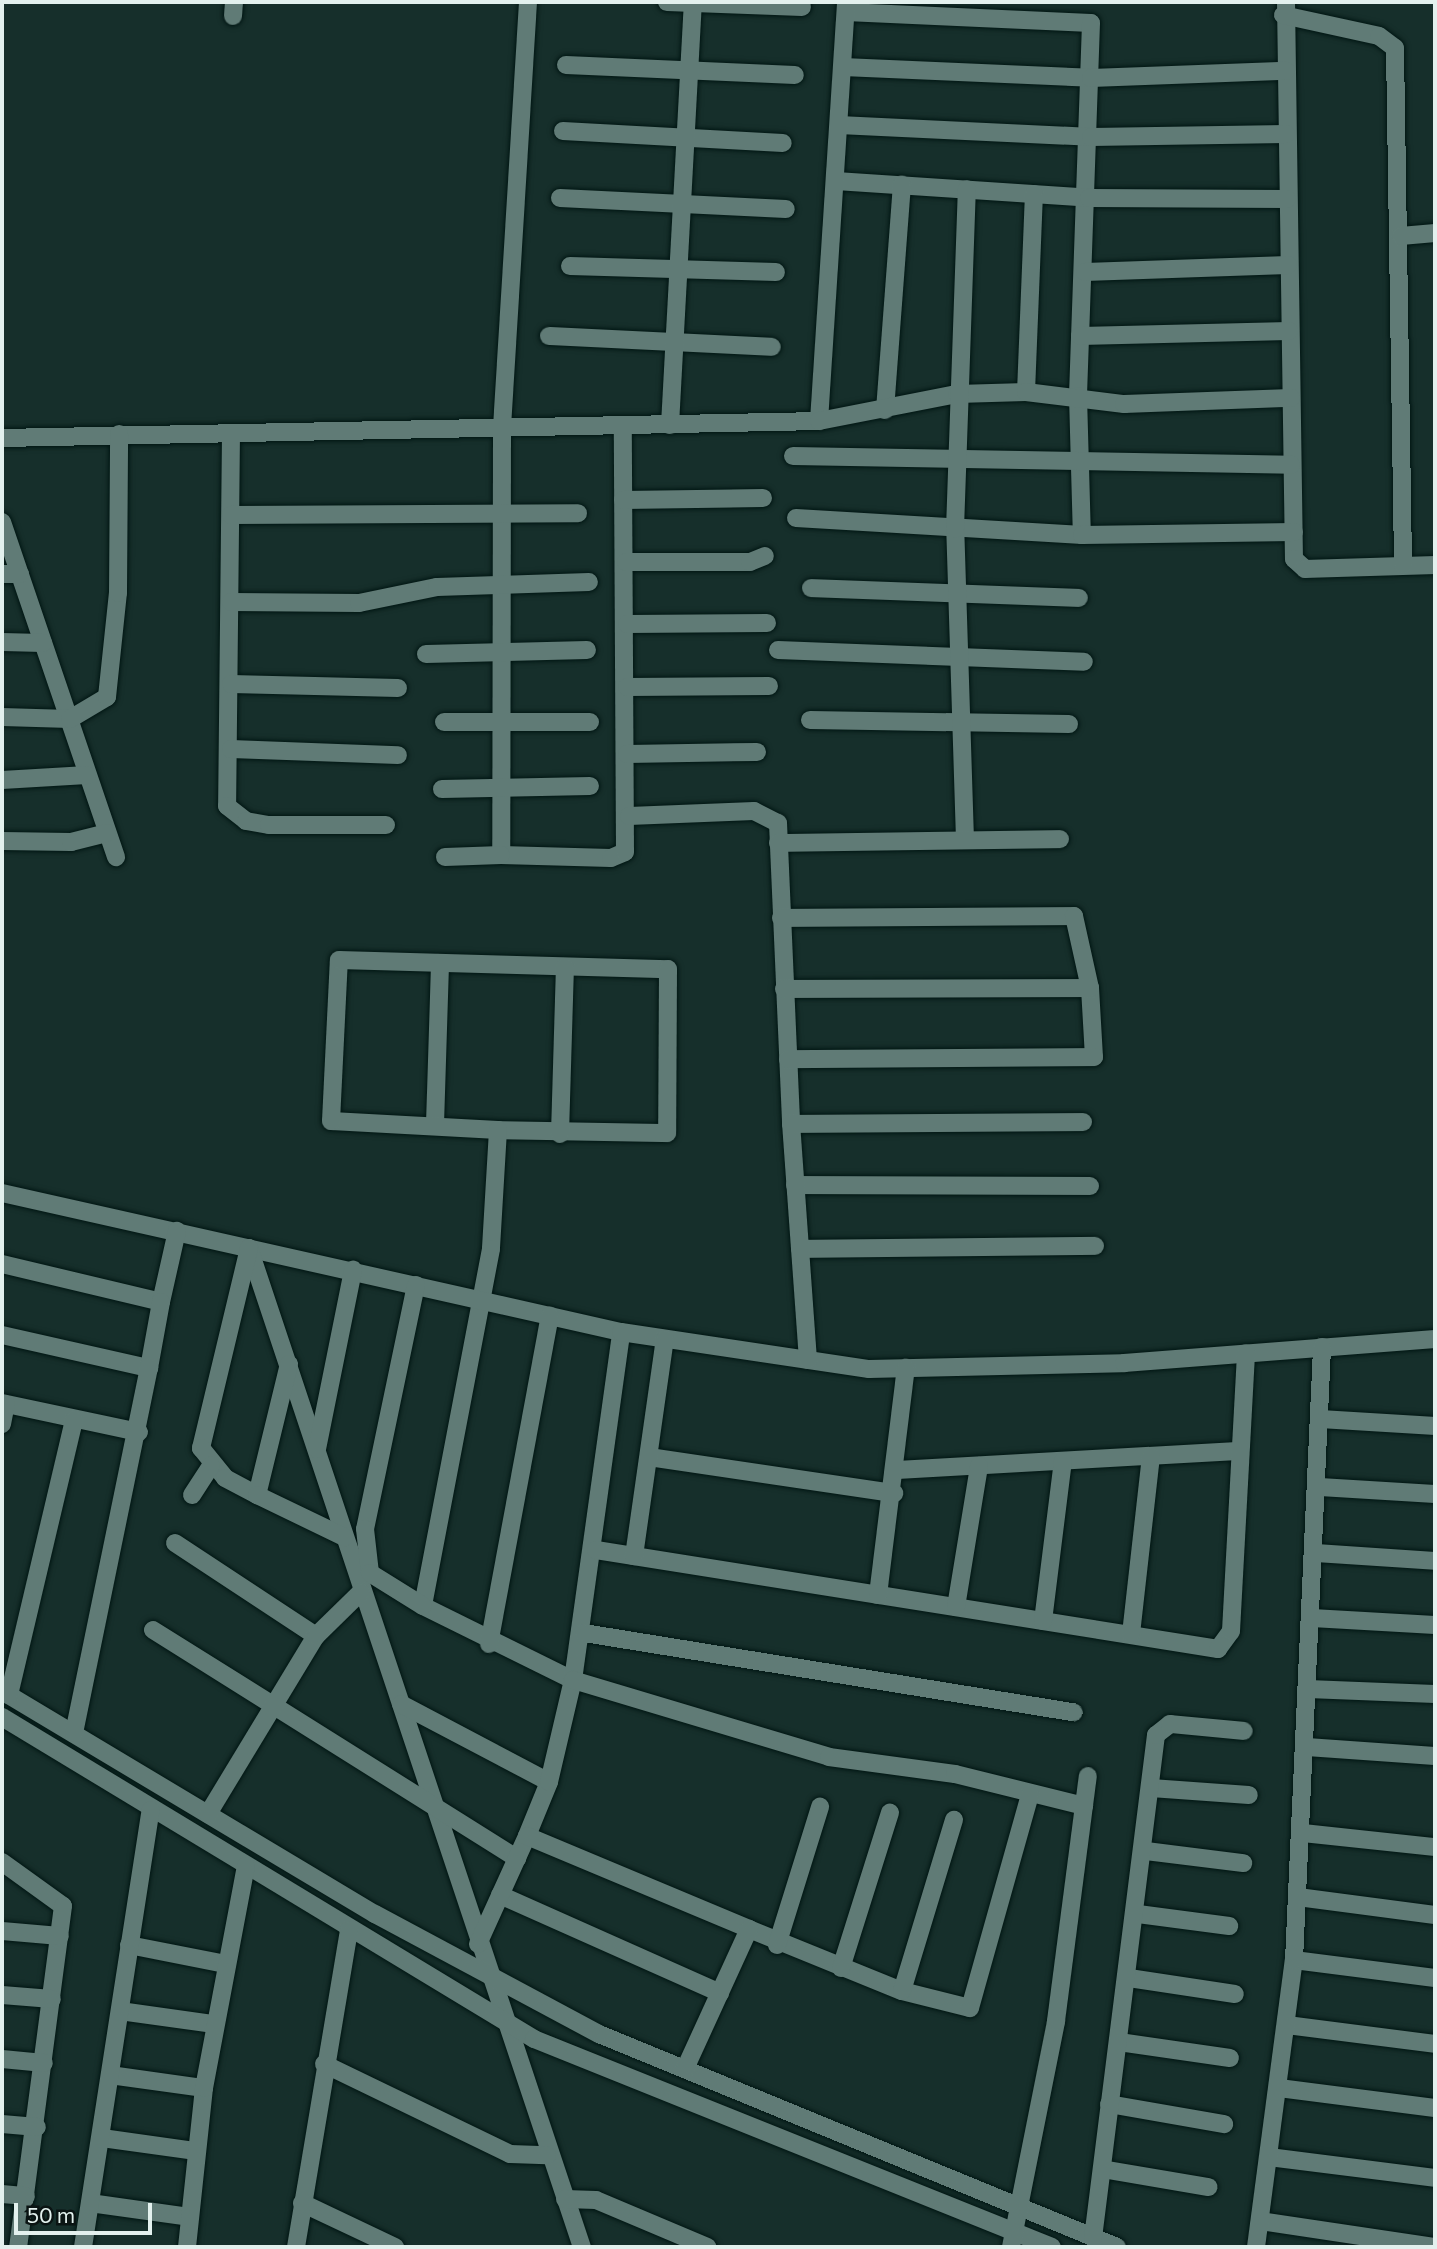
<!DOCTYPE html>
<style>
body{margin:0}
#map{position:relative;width:1437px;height:2249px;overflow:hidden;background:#162f2b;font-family:Commissioner,sans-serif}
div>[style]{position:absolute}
.roads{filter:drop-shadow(0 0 2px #011613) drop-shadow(0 0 2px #011613)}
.minor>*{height:18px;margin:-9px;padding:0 9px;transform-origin:9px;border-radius:9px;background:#607b76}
span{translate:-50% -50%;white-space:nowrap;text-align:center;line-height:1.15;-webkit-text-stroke:6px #0a1413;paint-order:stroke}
.frame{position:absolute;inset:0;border:4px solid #e3f1ee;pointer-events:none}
.scale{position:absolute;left:14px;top:2203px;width:138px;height:32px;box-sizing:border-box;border:4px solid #e3f1ee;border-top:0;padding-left:9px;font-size:21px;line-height:24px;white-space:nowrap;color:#e3f1ee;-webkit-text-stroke:5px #0a1413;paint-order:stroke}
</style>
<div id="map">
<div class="roads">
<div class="minor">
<div style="left:528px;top:2px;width:429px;rotate:93.5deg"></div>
<div style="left:502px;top:430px;width:425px;rotate:90.1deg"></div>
<div style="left:501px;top:855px;width:110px;rotate:1.6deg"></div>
<div style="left:611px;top:858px;width:15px;rotate:-23deg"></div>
<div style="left:625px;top:852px;width:424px;rotate:-90.3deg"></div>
<div style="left:667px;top:2px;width:135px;rotate:2.1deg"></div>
<div style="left:1286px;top:2px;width:557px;rotate:89.18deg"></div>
<div style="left:1294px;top:559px;width:15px;rotate:42deg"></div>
<div style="left:1305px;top:569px;width:130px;rotate:-1.8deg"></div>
<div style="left:846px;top:12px;width:245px;rotate:2.6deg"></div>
<div style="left:1091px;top:23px;width:373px;rotate:92deg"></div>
<div style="left:1078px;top:396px;width:139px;rotate:88.4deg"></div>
<div style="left:1283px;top:15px;width:98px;rotate:12.3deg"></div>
<div style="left:1379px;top:36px;width:20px;rotate:37deg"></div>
<div style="left:1395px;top:48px;width:517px;rotate:89.11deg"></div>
<div style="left:233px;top:16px;width:14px;rotate:-86deg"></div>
<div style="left:566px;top:65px;width:229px;rotate:2.5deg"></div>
<div style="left:843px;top:67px;width:248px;rotate:2.5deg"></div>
<div style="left:1091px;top:78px;width:195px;rotate:-2.1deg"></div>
<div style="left:839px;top:125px;width:252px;rotate:2.7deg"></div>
<div style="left:1091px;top:137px;width:195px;rotate:-0.9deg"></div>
<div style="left:563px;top:131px;width:220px;rotate:3.1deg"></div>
<div style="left:836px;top:181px;width:254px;rotate:3.8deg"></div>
<div style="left:1089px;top:198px;width:198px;rotate:0.3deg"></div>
<div style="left:560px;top:198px;width:226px;rotate:2.8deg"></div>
<div style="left:1401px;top:236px;width:34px;rotate:-5deg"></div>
<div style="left:570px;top:266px;width:206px;rotate:1.7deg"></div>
<div style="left:1085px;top:272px;width:203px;rotate:-2deg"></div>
<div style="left:549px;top:336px;width:223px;rotate:2.8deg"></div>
<div style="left:1080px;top:336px;width:209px;rotate:-1.4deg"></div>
<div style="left:1026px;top:392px;width:198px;rotate:-87.7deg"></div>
<div style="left:885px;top:410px;width:226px;rotate:-85.7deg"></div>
<div style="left:819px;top:421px;width:420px;rotate:-86.3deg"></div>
<div style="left:670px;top:425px;width:424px;rotate:-86.9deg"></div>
<div style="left:231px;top:433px;width:373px;rotate:90.6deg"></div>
<div style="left:227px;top:806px;width:24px;rotate:38deg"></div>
<div style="left:246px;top:821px;width:23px;rotate:10deg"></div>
<div style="left:269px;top:825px;width:117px"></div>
<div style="left:2px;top:438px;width:817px;rotate:-1.19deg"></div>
<div style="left:819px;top:421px;width:141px;rotate:-11.1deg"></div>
<div style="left:957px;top:394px;width:69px;rotate:-1.7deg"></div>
<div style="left:1026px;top:392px;width:99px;rotate:7deg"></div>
<div style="left:1124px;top:404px;width:167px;rotate:-2.1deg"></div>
<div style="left:793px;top:456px;width:498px;rotate:1deg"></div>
<div style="left:623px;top:500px;width:140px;rotate:-0.8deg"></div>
<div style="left:231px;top:515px;width:347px;rotate:-0.3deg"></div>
<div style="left:796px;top:518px;width:287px;rotate:3.4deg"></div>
<div style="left:1082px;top:535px;width:212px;rotate:-0.8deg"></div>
<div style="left:2px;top:522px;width:354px;rotate:71.2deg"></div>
<div style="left:626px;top:562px;width:124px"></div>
<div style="left:750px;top:562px;width:16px;rotate:-22deg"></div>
<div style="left:2px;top:574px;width:18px"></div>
<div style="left:811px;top:588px;width:268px;rotate:2.1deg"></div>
<div style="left:231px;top:602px;width:128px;rotate:0.4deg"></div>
<div style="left:359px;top:603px;width:80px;rotate:-11.6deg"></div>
<div style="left:437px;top:587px;width:152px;rotate:-1.9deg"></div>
<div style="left:627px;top:624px;width:140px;rotate:-0.4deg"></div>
<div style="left:2px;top:642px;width:41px;rotate:1.4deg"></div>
<div style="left:778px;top:650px;width:306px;rotate:2.2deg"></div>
<div style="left:426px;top:654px;width:161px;rotate:-1.4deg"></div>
<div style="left:231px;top:684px;width:167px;rotate:1.4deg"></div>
<div style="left:627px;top:687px;width:142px;rotate:-0.4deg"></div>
<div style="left:2px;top:717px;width:68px;rotate:1.7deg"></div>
<div style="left:70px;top:719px;width:43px;rotate:-30.7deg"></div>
<div style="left:107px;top:697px;width:105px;rotate:-84deg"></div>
<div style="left:118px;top:593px;width:159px;rotate:-89.6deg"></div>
<div style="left:810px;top:720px;width:259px;rotate:0.9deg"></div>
<div style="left:444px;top:722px;width:146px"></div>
<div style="left:231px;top:749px;width:167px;rotate:2.1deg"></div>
<div style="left:627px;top:754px;width:130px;rotate:-0.9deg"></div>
<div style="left:2px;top:780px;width:85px;rotate:-3.4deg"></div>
<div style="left:442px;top:789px;width:148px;rotate:-1.2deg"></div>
<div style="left:629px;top:816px;width:125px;rotate:-2.3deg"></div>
<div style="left:754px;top:811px;width:27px;rotate:27deg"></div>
<div style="left:778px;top:823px;width:301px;rotate:87.5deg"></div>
<div style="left:965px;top:840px;width:311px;rotate:-91.8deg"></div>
<div style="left:955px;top:529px;width:340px;rotate:-88deg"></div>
<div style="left:2px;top:841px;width:69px;rotate:0.8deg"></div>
<div style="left:71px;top:842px;width:37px;rotate:-14deg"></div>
<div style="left:778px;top:843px;width:282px;rotate:-0.8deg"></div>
<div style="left:445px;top:857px;width:56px;rotate:-2deg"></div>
<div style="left:781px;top:918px;width:293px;rotate:-0.4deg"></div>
<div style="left:1074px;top:916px;width:74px;rotate:77.5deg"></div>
<div style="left:1090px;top:988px;width:69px;rotate:86.7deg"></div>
<div style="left:1094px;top:1057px;width:306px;rotate:179.6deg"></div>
<div style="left:784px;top:989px;width:306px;rotate:-0.2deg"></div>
<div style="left:435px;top:1124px;width:161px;rotate:-88.2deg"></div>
<div style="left:498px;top:1130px;width:167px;rotate:-176.9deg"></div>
<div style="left:331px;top:1121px;width:161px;rotate:-87.2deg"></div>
<div style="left:339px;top:960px;width:329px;rotate:1.6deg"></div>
<div style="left:668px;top:969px;width:164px;rotate:90.3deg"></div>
<div style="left:667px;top:1133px;width:169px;rotate:-179deg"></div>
<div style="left:498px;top:1130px;width:119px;rotate:93.4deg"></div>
<div style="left:491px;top:1249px;width:363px;rotate:100.8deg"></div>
<div style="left:423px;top:1606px;width:167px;rotate:26.3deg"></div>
<div style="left:573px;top:1680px;width:351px;rotate:-82.1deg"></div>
<div style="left:560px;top:1134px;width:167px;rotate:-88.3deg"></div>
<div style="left:795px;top:1185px;width:295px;rotate:0.2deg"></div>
<div style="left:2px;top:1193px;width:634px;rotate:12.66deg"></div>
<div style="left:621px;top:1332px;width:251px;rotate:8.5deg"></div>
<div style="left:869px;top:1369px;width:255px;rotate:-1.3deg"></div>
<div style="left:1124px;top:1363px;width:312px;rotate:-4.4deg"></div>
<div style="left:249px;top:1248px;width:1053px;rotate:71.57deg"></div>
<div style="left:249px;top:1248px;width:206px;rotate:103.5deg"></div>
<div style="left:201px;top:1448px;width:38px;rotate:51deg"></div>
<div style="left:225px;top:1478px;width:36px;rotate:28deg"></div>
<div style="left:800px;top:1249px;width:295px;rotate:-0.6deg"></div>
<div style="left:2px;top:1264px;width:163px;rotate:13.4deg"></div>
<div style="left:161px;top:1302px;width:73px;rotate:-77.3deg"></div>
<div style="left:416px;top:1285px;width:249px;rotate:101.8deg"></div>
<div style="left:365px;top:1529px;width:44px;rotate:83.5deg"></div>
<div style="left:370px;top:1573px;width:62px;rotate:31.9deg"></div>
<div style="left:2px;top:1335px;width:151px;rotate:12.7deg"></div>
<div style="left:149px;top:1368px;width:67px;rotate:-79.7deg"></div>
<div style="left:808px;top:1360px;width:237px;rotate:-94.1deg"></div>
<div style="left:791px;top:1124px;width:292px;rotate:-0.4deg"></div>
<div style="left:289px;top:1364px;width:135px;rotate:103.7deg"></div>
<div style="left:257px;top:1495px;width:97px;rotate:25.8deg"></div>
<div style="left:2px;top:1403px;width:140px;rotate:12deg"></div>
<div style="left:1321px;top:1419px;width:114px;rotate:3.5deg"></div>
<div style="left:2px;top:1424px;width:20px;rotate:-79deg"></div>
<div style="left:317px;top:1449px;width:183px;rotate:-78.6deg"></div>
<div style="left:649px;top:1457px;width:248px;rotate:8.4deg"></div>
<div style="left:897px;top:1470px;width:341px;rotate:-3.2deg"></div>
<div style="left:1320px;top:1487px;width:115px;rotate:3.5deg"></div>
<div style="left:192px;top:1495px;width:35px;rotate:-57deg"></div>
<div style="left:175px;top:1543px;width:169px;rotate:33.4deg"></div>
<div style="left:596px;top:1550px;width:630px;rotate:9.04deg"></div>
<div style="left:1218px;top:1649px;width:22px;rotate:-54deg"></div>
<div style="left:1231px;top:1631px;width:278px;rotate:-86.9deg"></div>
<div style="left:1316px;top:1553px;width:119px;rotate:3.8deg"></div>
<div style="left:634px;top:1556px;width:219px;rotate:-81.9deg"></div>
<div style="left:878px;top:1595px;width:229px;rotate:-83deg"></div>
<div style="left:956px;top:1607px;width:143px;rotate:-80.7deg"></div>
<div style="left:1312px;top:1618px;width:123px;rotate:3.3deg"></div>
<div style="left:1043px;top:1621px;width:161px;rotate:-82.9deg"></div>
<div style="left:153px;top:1630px;width:430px;rotate:32.1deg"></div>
<div style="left:584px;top:1633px;width:496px;rotate:9.2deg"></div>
<div style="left:1131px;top:1634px;width:179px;rotate:-83.6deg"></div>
<div style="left:489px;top:1644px;width:334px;rotate:-79.5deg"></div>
<div style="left:1308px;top:1689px;width:127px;rotate:2.3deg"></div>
<div style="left:2px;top:1691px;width:435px;rotate:30.9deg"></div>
<div style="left:375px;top:1914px;width:254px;rotate:28.2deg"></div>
<div style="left:599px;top:2034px;width:560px;rotate:22.35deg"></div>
<div style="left:9px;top:1695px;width:283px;rotate:-76.7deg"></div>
<div style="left:401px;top:1704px;width:167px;rotate:27.8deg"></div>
<div style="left:549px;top:1782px;width:58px;rotate:112.2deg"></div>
<div style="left:2px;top:1717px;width:622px;rotate:31.18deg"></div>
<div style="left:534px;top:2039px;width:558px;rotate:21.88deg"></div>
<div style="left:74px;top:1733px;width:373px;rotate:-78.4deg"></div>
<div style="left:1307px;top:1747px;width:128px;rotate:4deg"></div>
<div style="left:549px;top:1782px;width:105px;rotate:-76.8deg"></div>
<div style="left:573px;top:1680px;width:267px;rotate:16.7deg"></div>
<div style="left:829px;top:1757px;width:127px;rotate:7.7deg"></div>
<div style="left:955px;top:1774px;width:133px;rotate:13.9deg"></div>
<div style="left:1151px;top:1788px;width:98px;rotate:4.1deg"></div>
<div style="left:208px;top:1814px;width:208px;rotate:-58.8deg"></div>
<div style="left:316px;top:1636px;width:63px;rotate:-44.4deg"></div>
<div style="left:1303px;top:1833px;width:133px;rotate:6.1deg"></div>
<div style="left:1146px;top:1851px;width:98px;rotate:7.1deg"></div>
<div style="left:2px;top:1862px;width:75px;rotate:35.8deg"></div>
<div style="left:63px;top:1906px;width:344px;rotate:97.5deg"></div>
<div style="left:500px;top:1895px;width:241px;rotate:24deg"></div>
<div style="left:1298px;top:1897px;width:138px;rotate:7.5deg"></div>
<div style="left:1138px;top:1914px;width:92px;rotate:7.5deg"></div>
<div style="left:749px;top:1929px;width:165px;rotate:22.1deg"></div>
<div style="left:902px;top:1991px;width:70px;rotate:14deg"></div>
<div style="left:970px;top:2008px;width:222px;rotate:-74.3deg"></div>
<div style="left:2px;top:1931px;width:58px;rotate:4.9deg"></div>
<div style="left:478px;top:1944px;width:119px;rotate:-65.6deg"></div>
<div style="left:527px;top:1836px;width:241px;rotate:22.7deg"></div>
<div style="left:749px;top:1929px;width:154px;rotate:114.6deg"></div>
<div style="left:129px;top:1945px;width:99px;rotate:11.1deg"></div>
<div style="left:777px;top:1945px;width:145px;rotate:-72.7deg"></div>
<div style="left:1294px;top:1960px;width:142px;rotate:7.3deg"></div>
<div style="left:841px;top:1968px;width:163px;rotate:-72.5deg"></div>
<div style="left:1129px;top:1978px;width:107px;rotate:8.6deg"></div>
<div style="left:902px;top:1991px;width:179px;rotate:-73.1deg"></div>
<div style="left:2px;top:1995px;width:50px;rotate:4.6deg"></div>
<div style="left:120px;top:2011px;width:95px;rotate:7.9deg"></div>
<div style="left:1287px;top:2025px;width:149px;rotate:7.3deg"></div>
<div style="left:1119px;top:2042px;width:112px;rotate:8.2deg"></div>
<div style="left:2px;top:2059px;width:42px;rotate:5.4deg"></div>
<div style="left:324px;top:2064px;width:207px;rotate:25.8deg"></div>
<div style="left:510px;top:2154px;width:37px;rotate:2deg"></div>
<div style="left:110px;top:2075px;width:95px;rotate:7.9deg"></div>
<div style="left:1279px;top:2088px;width:157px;rotate:7.3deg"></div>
<div style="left:1109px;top:2104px;width:117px;rotate:9.9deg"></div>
<div style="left:2px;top:2124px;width:35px;rotate:5deg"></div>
<div style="left:102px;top:2138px;width:95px;rotate:7.9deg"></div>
<div style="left:1269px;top:2157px;width:167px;rotate:7.2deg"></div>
<div style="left:1102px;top:2169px;width:108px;rotate:9.6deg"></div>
<div style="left:2px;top:2194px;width:24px;rotate:5deg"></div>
<div style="left:565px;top:2199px;width:31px;rotate:2deg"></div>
<div style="left:596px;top:2200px;width:121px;rotate:22.9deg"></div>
<div style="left:90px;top:2203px;width:100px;rotate:8deg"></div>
<div style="left:302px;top:2203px;width:103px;rotate:25.3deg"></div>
<div style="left:1260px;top:2221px;width:177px;rotate:8.5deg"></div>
<div style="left:1093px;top:2238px;width:507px;rotate:-82.86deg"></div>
<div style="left:1156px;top:1735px;width:18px;rotate:-38deg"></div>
<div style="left:1170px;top:1724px;width:74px;rotate:5.4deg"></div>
<div style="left:83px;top:2247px;width:442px;rotate:-81.2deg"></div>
<div style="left:187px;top:2247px;width:160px;rotate:-83.9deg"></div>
<div style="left:204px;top:2088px;width:226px;rotate:-79.3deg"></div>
<div style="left:296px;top:2247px;width:321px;rotate:-80.5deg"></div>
<div style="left:1011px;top:2247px;width:230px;rotate:-78.7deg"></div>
<div style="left:1056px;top:2021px;width:247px;rotate:-82.6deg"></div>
<div style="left:1256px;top:2247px;width:290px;rotate:-82.5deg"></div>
<div style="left:1294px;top:1960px;width:614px;rotate:-87.38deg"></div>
</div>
</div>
<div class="frame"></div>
<div class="scale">50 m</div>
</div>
